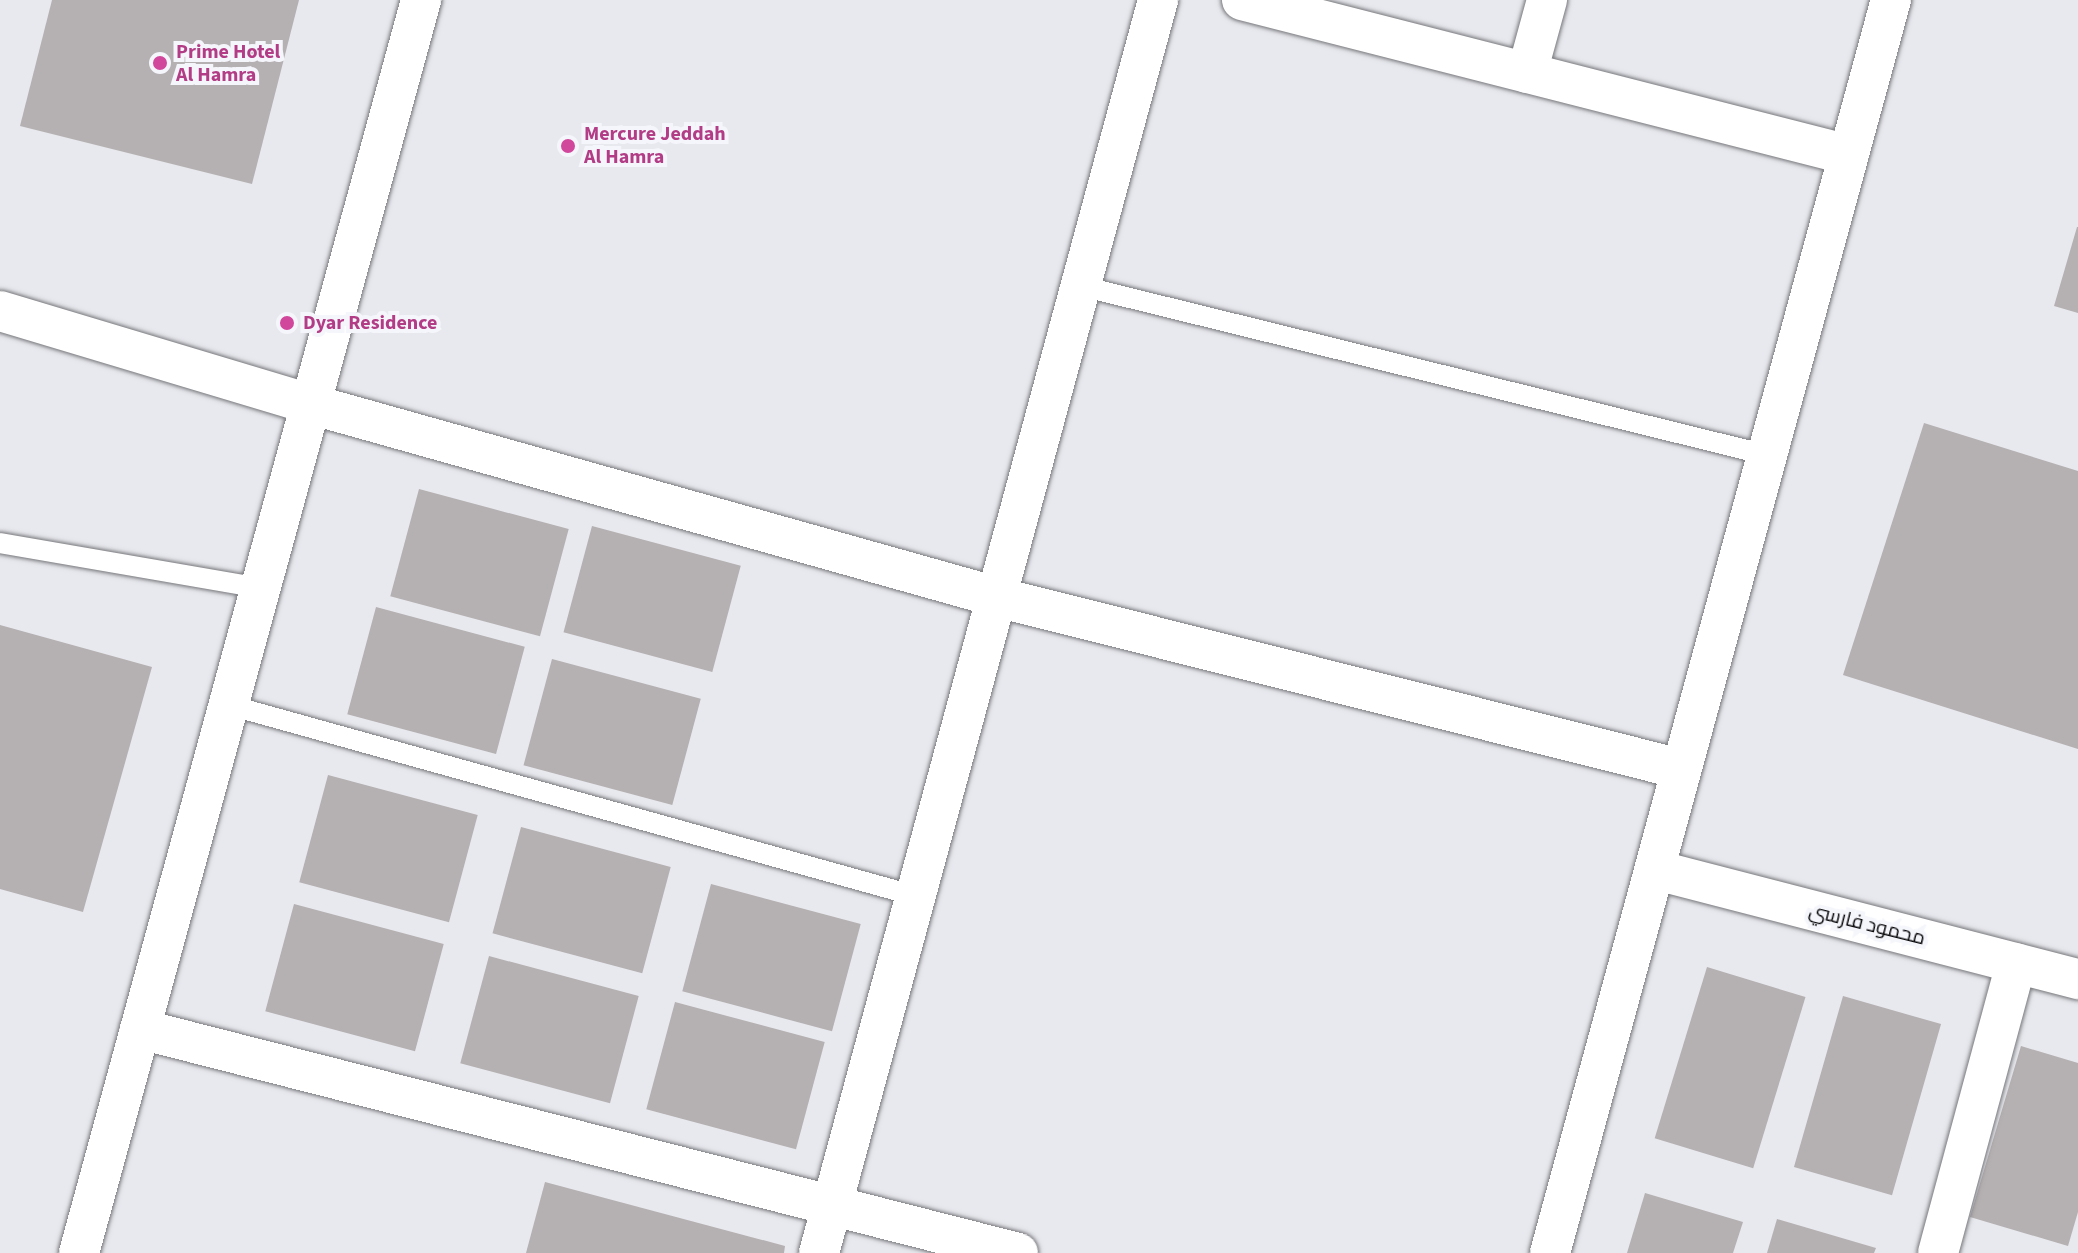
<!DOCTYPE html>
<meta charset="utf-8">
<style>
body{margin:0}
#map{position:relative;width:2078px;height:1253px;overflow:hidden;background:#e8e9ee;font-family:"Source Sans 3",Cairo,sans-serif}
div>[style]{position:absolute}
.building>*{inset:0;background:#b5b0b1;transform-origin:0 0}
.roads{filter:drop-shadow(0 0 2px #76777b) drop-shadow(0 0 2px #76777b)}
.service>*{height:20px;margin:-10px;padding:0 10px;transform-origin:10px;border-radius:10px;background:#fff}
.minor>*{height:40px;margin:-20px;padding:0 20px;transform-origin:20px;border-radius:20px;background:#fff}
.dots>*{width:22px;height:22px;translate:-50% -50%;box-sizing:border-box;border:4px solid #f5f6fb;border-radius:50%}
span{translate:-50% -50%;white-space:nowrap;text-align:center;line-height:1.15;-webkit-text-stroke:8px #f5f6fb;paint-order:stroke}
.hotel-label{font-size:20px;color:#b23c85;font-weight:700}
.left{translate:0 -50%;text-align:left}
.street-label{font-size:20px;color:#0b0b0d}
</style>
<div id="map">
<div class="building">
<div style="clip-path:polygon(52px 0,299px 0,252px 184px,20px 126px)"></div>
<div style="clip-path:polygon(2077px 227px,2078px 227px,2078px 313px,2054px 306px)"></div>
<div style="clip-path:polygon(1924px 423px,2078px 471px,2078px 749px,1843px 675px)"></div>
<div style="left:419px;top:489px;width:155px;height:111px;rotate:15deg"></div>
<div style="left:592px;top:526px;width:154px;height:110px;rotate:15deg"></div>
<div style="left:376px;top:607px;width:154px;height:111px;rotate:15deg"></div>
<div style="clip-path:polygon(0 625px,152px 667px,83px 912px,0 889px)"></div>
<div style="left:552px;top:659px;width:154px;height:110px;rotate:15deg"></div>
<div style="left:328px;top:775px;width:155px;height:111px;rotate:15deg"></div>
<div style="left:521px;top:827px;width:155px;height:110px;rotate:15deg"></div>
<div style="left:711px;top:884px;width:155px;height:111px;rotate:15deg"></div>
<div style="left:294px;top:904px;width:155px;height:111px;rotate:15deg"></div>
<div style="left:489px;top:956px;width:155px;height:111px;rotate:15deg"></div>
<div style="left:1707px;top:967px;width:103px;height:179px;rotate:17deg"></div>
<div style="left:1843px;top:996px;width:102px;height:178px;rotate:16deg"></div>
<div style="left:675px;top:1002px;width:155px;height:111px;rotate:15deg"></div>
<div style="clip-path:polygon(2021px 1046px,2078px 1063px,2078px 1212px,2068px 1246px,1970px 1217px)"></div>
<div style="clip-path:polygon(545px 1182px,785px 1246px,784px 1253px,526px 1253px)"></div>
<div style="clip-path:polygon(1645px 1193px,1743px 1222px,1733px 1253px,1627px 1253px)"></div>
<div style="clip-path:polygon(1777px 1219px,1876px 1248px,1874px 1253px,1767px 1253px)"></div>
</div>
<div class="roads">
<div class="service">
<div style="left:1081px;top:286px;width:707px;rotate:13.84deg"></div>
<div style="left:0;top:543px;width:264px;rotate:9.8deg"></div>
<div style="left:229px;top:705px;width:713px;rotate:15.54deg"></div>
</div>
<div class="minor">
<div style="left:1242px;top:0;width:626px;rotate:14.32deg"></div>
<div style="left:1527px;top:73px;width:76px;rotate:-74.7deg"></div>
<div style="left:0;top:311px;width:324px;rotate:16.7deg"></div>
<div style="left:310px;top:404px;width:714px;rotate:15.69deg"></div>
<div style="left:997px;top:597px;width:705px;rotate:14.12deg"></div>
<div style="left:1656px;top:870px;width:436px;rotate:14.5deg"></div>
<div style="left:140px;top:1029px;width:906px;rotate:14.31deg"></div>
<div style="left:79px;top:1253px;width:1299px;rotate:-74.73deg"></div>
<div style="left:819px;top:1253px;width:1298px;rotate:-74.86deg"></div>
<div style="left:1550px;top:1253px;width:1299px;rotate:-74.78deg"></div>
<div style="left:1938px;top:1253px;width:300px;rotate:-74.9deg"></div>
</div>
</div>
<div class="dots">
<div style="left:160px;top:63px;background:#d1479c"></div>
<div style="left:568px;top:146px;background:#d1479c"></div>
<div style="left:287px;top:323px;background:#d1479c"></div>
</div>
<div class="hotel-label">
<span class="left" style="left:176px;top:64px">Prime Hotel<br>Al Hamra</span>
<span class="left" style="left:584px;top:146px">Mercure Jeddah<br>Al Hamra</span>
<span class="left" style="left:303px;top:323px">Dyar Residence</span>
</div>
<div class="street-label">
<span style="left:1867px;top:925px;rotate:14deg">محمود فارسي</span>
</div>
</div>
